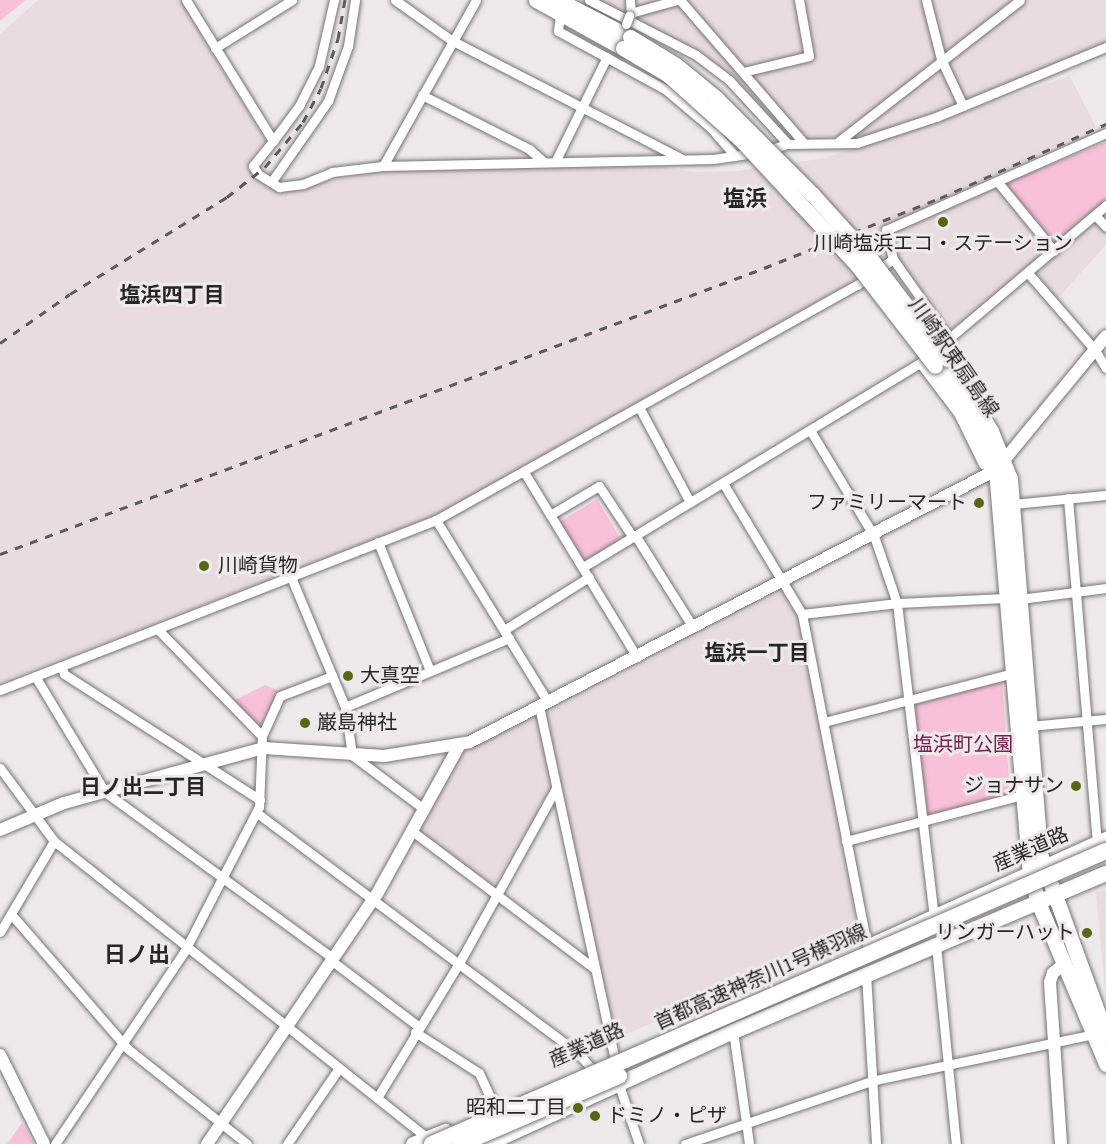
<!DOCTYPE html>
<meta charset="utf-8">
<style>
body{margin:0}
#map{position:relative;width:1106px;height:1144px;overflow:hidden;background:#eeeaec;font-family:"Source Sans 3","Noto Sans JP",sans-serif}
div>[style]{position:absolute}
.built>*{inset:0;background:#e9dce1}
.green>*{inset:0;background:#f8c1d8}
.roads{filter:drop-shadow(0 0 2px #777374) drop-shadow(0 0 2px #777374)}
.minor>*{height:9px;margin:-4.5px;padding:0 4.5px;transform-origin:4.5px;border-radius:4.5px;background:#fff}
.tertiary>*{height:12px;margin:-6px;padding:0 6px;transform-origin:6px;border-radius:6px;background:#fff}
.primary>*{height:15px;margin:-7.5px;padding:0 7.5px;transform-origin:7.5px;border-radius:7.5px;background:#fff}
.trunk>*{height:15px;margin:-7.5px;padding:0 7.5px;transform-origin:7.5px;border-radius:7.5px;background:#fff}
.rail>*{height:3px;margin-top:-1.5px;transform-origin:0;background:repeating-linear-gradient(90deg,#5c5a5b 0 8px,transparent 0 16px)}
.bridges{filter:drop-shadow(0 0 2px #777374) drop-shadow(0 0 2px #777374)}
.minor-bridge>*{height:9px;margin:-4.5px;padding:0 4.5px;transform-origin:4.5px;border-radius:4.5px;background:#fff}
.trunk-bridge>*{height:15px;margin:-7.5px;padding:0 7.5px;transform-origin:7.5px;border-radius:7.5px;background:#fff}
.motorway-bridge>*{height:16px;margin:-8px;padding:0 8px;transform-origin:8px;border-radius:8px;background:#fff}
.dots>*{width:16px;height:16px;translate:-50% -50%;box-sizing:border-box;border:3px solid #eeeaec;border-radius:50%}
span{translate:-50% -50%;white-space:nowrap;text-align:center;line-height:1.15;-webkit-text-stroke:6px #eeeaec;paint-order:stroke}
.poi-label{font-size:20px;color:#272626}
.right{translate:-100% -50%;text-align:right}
.left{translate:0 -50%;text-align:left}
.street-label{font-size:20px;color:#272626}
.park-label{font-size:20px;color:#73204d}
.neighbourhood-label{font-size:21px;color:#272626;font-weight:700}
.quarter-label{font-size:22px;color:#272626;font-weight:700}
</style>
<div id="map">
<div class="built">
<div style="clip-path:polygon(38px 0,180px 0,265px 140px,250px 157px,247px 169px,262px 182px,281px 190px,380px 172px,433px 169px,642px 164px,694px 172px,738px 171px,825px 158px,1070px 76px,1096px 127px,880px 229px,885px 256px,855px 280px,443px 513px,0 682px,0 34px)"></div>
<div style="clip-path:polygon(590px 0,1106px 0,1106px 43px,969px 100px,856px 140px,844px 134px,811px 142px,787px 137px,727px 75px)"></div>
<div style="clip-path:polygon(994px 188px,1048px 250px,950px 337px,900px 264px,893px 231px)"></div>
<div style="clip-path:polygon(1092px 221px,1097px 221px,1106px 232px,1106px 245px,1056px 300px,1036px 272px)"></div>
<div style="clip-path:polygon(783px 591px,799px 615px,858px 934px,615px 1039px,545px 714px)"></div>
<div style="clip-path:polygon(537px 717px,552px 787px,492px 888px,421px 832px,421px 827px,462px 752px)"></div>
<div style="clip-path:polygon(1106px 890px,1106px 1002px,1096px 892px)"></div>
</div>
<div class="green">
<div style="clip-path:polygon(0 0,26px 0,0 21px)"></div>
<div style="clip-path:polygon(1106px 142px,1106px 201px,1058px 242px,1053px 240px,1006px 186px,1008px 182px)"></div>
<div style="clip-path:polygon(597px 499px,619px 536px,627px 534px,587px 561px,581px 559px,558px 523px)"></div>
<div style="clip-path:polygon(1002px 681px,1010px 794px,930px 816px,925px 813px,914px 705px)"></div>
<div style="clip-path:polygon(265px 685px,279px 691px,259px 729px,233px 701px)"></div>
<div style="clip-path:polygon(22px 1123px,34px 1144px,7px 1144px)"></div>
</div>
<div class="roads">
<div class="minor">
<div style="left:186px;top:0;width:166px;rotate:58.3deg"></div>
<div style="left:273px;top:141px;width:32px;rotate:129deg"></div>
<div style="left:253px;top:166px;width:9px;rotate:58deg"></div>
<div style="left:258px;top:174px;width:25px;rotate:32deg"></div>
<div style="left:279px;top:187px;width:24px;rotate:-7deg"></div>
<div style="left:303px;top:184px;width:31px;rotate:-22deg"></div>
<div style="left:332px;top:172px;width:51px;rotate:-6.7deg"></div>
<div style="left:383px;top:166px;width:330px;rotate:-1.2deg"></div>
<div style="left:713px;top:159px;width:49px;rotate:-8.3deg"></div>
<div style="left:761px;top:152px;width:28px;rotate:-17deg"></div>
<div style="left:788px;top:144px;width:69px;rotate:-0.8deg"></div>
<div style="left:857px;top:143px;width:83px;rotate:-18.2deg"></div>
<div style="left:936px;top:117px;width:184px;rotate:-22.4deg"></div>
<div style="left:395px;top:0;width:69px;rotate:35.5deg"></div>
<div style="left:451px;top:40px;width:259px;rotate:27.2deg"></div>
<div style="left:589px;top:0;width:120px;rotate:27.2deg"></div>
<div style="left:696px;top:55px;width:41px;rotate:37.1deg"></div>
<div style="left:729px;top:80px;width:87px;rotate:47.3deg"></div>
<div style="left:630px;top:0;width:15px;rotate:86deg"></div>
<div style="left:680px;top:0;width:189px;rotate:49.1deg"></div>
<div style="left:926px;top:0;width:61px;rotate:75.7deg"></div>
<div style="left:941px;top:59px;width:52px;rotate:64.9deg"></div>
<div style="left:634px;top:12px;width:45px;rotate:-15.6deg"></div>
<div style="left:560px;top:16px;width:15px;rotate:98deg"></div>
<div style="left:558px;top:31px;width:122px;rotate:28.5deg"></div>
<div style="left:665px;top:89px;width:60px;rotate:40.3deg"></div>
<div style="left:711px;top:128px;width:37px;rotate:49deg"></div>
<div style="left:215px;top:48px;width:91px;rotate:-31.9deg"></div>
<div style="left:743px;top:72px;width:68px;rotate:-13.6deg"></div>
<div style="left:809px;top:56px;width:57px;rotate:-100.1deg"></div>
<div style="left:422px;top:95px;width:120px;rotate:26.8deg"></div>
<div style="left:529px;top:149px;width:20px;rotate:41deg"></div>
<div style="left:273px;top:141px;width:44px;rotate:-53.4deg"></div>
<div style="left:299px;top:106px;width:45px;rotate:-63.4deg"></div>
<div style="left:319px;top:66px;width:68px;rotate:-77.2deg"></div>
<div style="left:839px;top:141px;width:229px;rotate:-37.9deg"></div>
<div style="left:555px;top:162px;width:117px;rotate:-63.7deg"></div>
<div style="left:383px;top:166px;width:190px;rotate:-60.7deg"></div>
<div style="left:272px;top:181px;width:98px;rotate:-55deg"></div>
<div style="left:328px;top:101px;width:59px;rotate:-70deg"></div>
<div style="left:348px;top:46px;width:47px;rotate:-81.3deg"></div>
<div style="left:997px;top:181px;width:90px;rotate:50.8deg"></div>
<div style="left:1095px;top:215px;width:16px;rotate:47deg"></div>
<div style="left:893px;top:259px;width:99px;rotate:54.9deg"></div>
<div style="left:1028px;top:273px;width:102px;rotate:49deg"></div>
<div style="left:1095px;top:350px;width:21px;rotate:59deg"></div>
<div style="left:920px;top:363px;width:63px;rotate:52.8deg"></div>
<div style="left:958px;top:413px;width:57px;rotate:63.9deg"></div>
<div style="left:983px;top:464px;width:13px;rotate:27deg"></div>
<div style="left:639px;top:407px;width:108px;rotate:61.8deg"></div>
<div style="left:810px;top:430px;width:124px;rotate:58.9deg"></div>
<div style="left:874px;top:536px;width:71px;rotate:71.1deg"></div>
<div style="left:897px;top:603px;width:315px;rotate:83.3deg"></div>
<div style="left:524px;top:472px;width:217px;rotate:58.6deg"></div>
<div style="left:723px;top:483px;width:153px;rotate:58.9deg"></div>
<div style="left:802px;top:614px;width:338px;rotate:78.9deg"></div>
<div style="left:1068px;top:498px;width:346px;rotate:85.2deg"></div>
<div style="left:1013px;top:504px;width:93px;rotate:-5.5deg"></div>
<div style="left:550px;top:515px;width:57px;rotate:-30.6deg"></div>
<div style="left:599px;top:486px;width:60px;rotate:56.6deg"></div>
<div style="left:436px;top:520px;width:214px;rotate:58.4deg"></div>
<div style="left:635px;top:535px;width:109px;rotate:57.8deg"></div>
<div style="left:378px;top:542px;width:139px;rotate:68deg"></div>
<div style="left:583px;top:567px;width:394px;rotate:-31.2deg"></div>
<div style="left:920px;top:363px;width:244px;rotate:-40.3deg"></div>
<div style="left:291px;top:577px;width:141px;rotate:67.4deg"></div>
<div style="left:345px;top:707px;width:49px;rotate:81.7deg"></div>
<div style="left:352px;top:755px;width:90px;rotate:36.9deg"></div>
<div style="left:1020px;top:599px;width:87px;rotate:-7.3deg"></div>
<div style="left:802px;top:614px;width:96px;rotate:-6.6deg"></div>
<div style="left:897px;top:603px;width:110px;rotate:-2.6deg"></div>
<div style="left:504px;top:630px;width:100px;rotate:-31.9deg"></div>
<div style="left:62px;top:668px;width:6px;rotate:72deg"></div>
<div style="left:64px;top:674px;width:233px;rotate:32.7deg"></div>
<div style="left:35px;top:676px;width:135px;rotate:58.9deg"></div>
<div style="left:105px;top:792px;width:283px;rotate:36.1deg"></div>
<div style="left:0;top:690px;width:468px;rotate:-21.3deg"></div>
<div style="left:436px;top:520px;width:482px;rotate:-29.2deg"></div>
<div style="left:857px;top:285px;width:44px;rotate:-35.8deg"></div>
<div style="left:893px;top:259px;width:30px;rotate:-104deg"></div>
<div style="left:886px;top:230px;width:240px;rotate:-23.8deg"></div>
<div style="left:539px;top:706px;width:358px;rotate:77.9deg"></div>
<div style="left:345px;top:707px;width:178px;rotate:-22.8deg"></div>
<div style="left:824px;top:722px;width:195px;rotate:-14.5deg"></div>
<div style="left:1029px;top:726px;width:77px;rotate:-5.2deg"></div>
<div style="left:262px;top:736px;width:44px;rotate:-65.8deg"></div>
<div style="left:280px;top:696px;width:56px;rotate:-21deg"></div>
<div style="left:0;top:768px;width:91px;rotate:53.5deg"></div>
<div style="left:54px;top:841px;width:477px;rotate:38.5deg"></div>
<div style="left:257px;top:813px;width:404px;rotate:36.8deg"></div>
<div style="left:580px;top:1055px;width:17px;rotate:50deg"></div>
<div style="left:412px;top:831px;width:229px;rotate:37deg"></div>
<div style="left:846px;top:841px;width:182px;rotate:-14.6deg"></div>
<div style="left:11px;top:914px;width:179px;rotate:49.1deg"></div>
<div style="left:128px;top:1049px;width:152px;rotate:38.6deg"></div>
<div style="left:0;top:932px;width:106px;rotate:-59.3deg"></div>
<div style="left:936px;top:945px;width:200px;rotate:84.3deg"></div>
<div style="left:332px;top:961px;width:108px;rotate:37.1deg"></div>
<div style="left:866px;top:974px;width:170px;rotate:86.6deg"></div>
<div style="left:733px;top:1031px;width:114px;rotate:81.9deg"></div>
<div style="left:415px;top:1032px;width:76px;rotate:32.6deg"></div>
<div style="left:479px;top:1073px;width:41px;rotate:65.3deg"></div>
<div style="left:619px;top:1085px;width:62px;rotate:71.3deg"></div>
<div style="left:377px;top:1098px;width:156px;rotate:-58.7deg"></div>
<div style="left:458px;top:965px;width:202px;rotate:-61deg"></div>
<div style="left:55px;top:1144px;width:231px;rotate:-56.1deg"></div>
<div style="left:184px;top:952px;width:163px;rotate:-62.7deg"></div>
<div style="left:259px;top:807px;width:71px;rotate:-87.6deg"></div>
<div style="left:262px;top:736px;width:147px;rotate:-134.4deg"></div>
<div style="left:287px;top:1144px;width:92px;rotate:-55.6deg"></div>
<div style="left:685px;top:1144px;width:196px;rotate:-18.7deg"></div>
<div style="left:871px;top:1081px;width:228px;rotate:-11.9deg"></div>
</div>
<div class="tertiary">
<div style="left:0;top:830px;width:69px;rotate:-22.9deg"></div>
<div style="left:64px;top:803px;width:207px;rotate:-15.4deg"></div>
<div style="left:264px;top:748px;width:120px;rotate:3.8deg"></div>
<div style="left:384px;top:756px;width:87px;rotate:-9.2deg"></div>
<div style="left:470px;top:742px;width:592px;rotate:-27.34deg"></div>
<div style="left:996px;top:470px;width:173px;rotate:-50.6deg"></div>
<div style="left:0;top:1055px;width:99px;rotate:63.7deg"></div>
<div style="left:207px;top:1144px;width:302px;rotate:-55.8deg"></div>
<div style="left:377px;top:894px;width:171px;rotate:-61deg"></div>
<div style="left:1061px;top:1144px;width:162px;rotate:-93.9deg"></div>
<div style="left:1050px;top:982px;width:9px;rotate:-72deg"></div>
<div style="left:1053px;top:973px;width:14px;rotate:-39deg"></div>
</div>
<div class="primary">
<div style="left:871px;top:945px;width:258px;rotate:-24.3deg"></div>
<div style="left:413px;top:1144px;width:35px;rotate:-22deg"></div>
<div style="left:486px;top:1144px;width:272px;rotate:-24.6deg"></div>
<div style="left:733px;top:1031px;width:405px;rotate:-23deg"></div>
</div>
<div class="trunk">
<div style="left:536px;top:0;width:99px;rotate:28.9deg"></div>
<div style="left:558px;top:0;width:81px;rotate:27.2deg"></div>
<div style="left:947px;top:359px;width:84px;rotate:58.6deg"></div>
<div style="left:991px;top:431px;width:52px;rotate:68.4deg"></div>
<div style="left:1010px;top:479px;width:376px;rotate:85.4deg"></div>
<div style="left:1040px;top:854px;width:193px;rotate:70deg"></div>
<div style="left:935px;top:366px;width:84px;rotate:56.1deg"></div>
<div style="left:982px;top:436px;width:37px;rotate:68deg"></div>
<div style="left:996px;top:470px;width:404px;rotate:85.2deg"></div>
<div style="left:1030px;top:873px;width:30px;rotate:75deg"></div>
<div style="left:1038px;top:902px;width:176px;rotate:67.2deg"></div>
</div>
</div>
<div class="rail">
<div style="left:0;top:343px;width:85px;rotate:-35deg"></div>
<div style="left:70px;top:294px;width:185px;rotate:-31.7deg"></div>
<div style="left:227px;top:197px;width:48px;rotate:-38.3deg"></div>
<div style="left:265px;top:167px;width:59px;rotate:-49.8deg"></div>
<div style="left:303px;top:122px;width:38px;rotate:-62deg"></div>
<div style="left:321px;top:88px;width:52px;rotate:-70.9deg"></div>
<div style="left:338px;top:39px;width:40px;rotate:-80deg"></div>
<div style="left:0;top:554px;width:816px;rotate:-20.52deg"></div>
<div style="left:764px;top:268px;width:189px;rotate:-21.7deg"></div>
<div style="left:940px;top:198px;width:182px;rotate:-24deg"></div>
</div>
<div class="bridges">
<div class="minor-bridge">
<div style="left:626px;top:24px;width:9px;rotate:-69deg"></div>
</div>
<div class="trunk-bridge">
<div style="left:630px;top:37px;width:54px;rotate:31.3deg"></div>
<div style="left:676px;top:65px;width:52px;rotate:39.5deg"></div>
<div style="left:716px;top:98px;width:137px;rotate:45deg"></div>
<div style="left:813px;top:195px;width:85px;rotate:47.9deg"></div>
<div style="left:870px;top:258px;width:127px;rotate:52.7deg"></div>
<div style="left:623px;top:48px;width:51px;rotate:30.6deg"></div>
<div style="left:667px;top:74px;width:98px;rotate:41.7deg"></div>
<div style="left:740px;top:139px;width:173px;rotate:47.1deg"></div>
<div style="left:858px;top:266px;width:126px;rotate:52.4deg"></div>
</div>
<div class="motorway-bridge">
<div style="left:432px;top:1144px;width:735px;rotate:-23.5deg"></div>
<div style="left:461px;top:1144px;width:172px;rotate:-23.3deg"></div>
</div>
</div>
<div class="dots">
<div style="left:943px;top:222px;background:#556814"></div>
<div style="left:979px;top:503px;background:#556814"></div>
<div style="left:204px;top:566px;background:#556814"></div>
<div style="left:348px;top:676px;background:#556814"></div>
<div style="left:305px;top:723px;background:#556814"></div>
<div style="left:1076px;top:786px;background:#556814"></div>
<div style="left:1087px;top:933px;background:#556814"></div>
<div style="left:578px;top:1108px;background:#556814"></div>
<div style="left:595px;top:1116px;background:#556814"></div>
</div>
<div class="poi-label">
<span style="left:943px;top:244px">川崎塩浜エコ・ステーション</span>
<span class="right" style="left:967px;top:503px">ファミリーマート</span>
<span class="left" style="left:218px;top:566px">川崎貨物</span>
<span class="left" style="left:360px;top:676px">大真空</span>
<span class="left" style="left:317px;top:723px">巌島神社</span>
<span class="right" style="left:1064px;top:786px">ジョナサン</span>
<span class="right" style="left:1075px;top:933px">リンガーハット</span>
<span class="right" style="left:566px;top:1108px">昭和二丁目</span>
<span class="left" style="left:607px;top:1116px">ドミノ・ピザ</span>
</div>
<div class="street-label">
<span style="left:953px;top:358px;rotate:55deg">川崎駅東扇島線</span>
<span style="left:1031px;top:850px;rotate:-24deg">産業道路</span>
<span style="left:761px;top:978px;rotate:-24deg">首都高速神奈川1号横羽線</span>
<span style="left:587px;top:1046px;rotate:-24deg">産業道路</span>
</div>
<div class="park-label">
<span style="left:963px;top:745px">塩浜町公園</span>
</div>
<div class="neighbourhood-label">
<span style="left:172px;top:295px">塩浜四丁目</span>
<span style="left:757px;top:653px">塩浜一丁目</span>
<span style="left:143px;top:787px">日ノ出二丁目</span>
</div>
<div class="quarter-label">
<span style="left:745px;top:200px">塩浜</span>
<span style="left:137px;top:956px">日ノ出</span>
</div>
</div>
